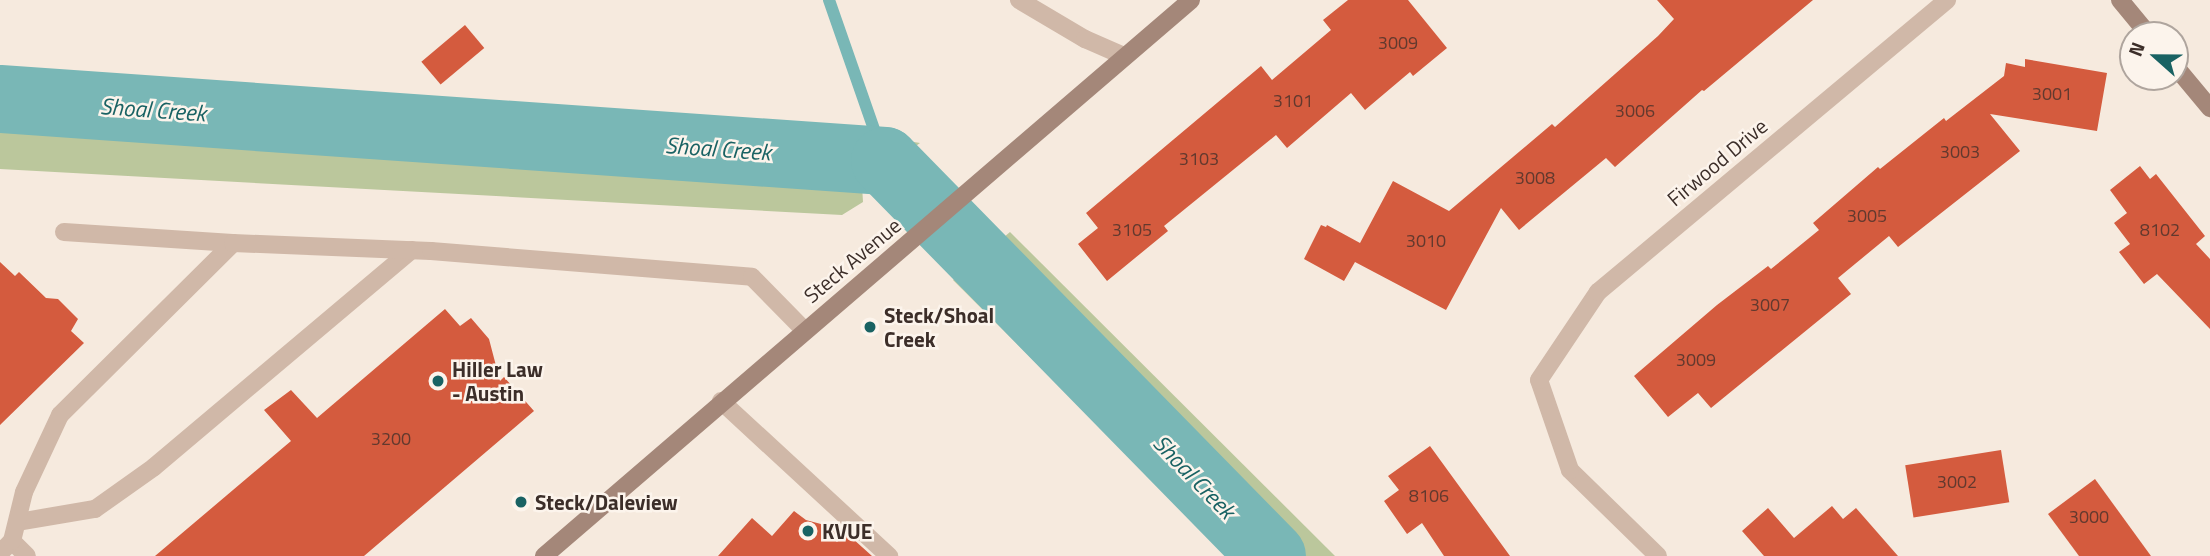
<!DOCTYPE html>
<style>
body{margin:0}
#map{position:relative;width:2210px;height:556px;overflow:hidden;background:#f6eade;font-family:"Titillium Web",sans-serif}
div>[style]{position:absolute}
.green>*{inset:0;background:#bbc79c}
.stream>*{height:12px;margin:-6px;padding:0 6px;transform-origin:6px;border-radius:6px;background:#79b7b6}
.river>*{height:68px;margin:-34px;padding:0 34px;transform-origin:34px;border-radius:34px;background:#79b7b6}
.building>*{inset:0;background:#d45b3e;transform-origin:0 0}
.lane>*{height:18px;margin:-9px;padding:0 9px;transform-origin:9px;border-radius:9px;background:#d0b8a8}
.street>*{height:18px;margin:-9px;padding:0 9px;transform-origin:9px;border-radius:9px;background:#d0b8a8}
.secondary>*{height:18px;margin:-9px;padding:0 9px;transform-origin:9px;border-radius:9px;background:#a48779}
.dots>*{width:19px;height:19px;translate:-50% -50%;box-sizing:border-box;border:4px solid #fcf4ec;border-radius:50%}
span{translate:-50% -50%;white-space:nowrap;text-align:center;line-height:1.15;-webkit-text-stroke:5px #fcf4ec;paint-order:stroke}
.number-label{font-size:18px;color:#62392e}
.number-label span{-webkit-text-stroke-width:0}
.street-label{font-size:21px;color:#3c2e29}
.poi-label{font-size:21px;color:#3c2e29;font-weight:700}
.left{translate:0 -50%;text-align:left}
.water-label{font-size:23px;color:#196263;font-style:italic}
.north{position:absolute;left:2119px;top:21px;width:70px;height:70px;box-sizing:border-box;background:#fcf4ec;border:2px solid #afa59e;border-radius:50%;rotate:291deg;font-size:19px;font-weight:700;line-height:28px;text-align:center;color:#3c2e29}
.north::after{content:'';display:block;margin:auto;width:24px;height:32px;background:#196263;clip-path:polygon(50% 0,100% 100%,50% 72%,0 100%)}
</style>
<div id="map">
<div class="green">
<div style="clip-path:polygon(0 70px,833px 128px,920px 143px,862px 185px,863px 202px,842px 215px,0 169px)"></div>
<div style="clip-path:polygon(1010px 232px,1335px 556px,1230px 556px,953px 280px)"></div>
</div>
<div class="stream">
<div style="left:829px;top:0;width:170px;rotate:70.8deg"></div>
</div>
<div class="river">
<div style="left:0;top:99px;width:887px;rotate:4.01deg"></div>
<div style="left:885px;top:161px;width:553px;rotate:45.59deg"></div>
</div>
<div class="building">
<div style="clip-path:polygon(1348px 0,1408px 0,1447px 48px,1413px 76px,1410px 72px,1365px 110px,1351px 93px,1287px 148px,1276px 135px,1164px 226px,1168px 231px,1107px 281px,1078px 244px,1098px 228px,1086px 213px,1261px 66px,1272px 80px,1331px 30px,1323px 20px)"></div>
<div style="clip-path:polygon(1657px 0,1813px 0,1704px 91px,1702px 90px,1615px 167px,1606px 158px,1519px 230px,1501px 208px,1446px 310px,1355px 262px,1344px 281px,1304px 259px,1321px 225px,1326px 227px,1327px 225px,1360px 243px,1393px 181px,1449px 211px,1552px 124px,1555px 127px,1658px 36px,1674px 19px)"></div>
<div style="left:465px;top:25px;width:30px;height:57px;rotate:50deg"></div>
<div style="clip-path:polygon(2025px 59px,2107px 73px,2097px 131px,1990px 114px,2020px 151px,1898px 247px,1889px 236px,1838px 278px,1851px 294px,1711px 408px,1698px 393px,1668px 417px,1634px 376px,1717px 305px,1768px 266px,1771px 269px,1819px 230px,1813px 223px,1878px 167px,1880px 169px,1944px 118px,1946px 121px,2004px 76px,2006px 63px,2025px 67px)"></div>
<div style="clip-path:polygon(2140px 166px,2150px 179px,2156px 174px,2205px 236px,2196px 244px,2210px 259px,2210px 329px,2157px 274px,2144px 284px,2119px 252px,2130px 244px,2114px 223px,2127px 213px,2110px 190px)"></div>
<div style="clip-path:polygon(0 262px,15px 276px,19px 272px,46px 298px,58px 299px,78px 319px,71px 331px,84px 343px,0 425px)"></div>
<div style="clip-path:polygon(445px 309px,460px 326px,471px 318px,489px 339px,500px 381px,504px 377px,534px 411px,364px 556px,155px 556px,291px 441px,264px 410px,291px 390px,317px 418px)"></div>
<div style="clip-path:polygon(1430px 446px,1510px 556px,1444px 556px,1422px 523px,1407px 534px,1384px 501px,1399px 490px,1388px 476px)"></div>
<div style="left:2001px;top:450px;width:53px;height:97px;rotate:81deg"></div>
<div style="clip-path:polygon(2095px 479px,2151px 556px,2079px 556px,2048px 514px)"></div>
<div style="clip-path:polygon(1832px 506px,1843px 519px,1856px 508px,1898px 556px,1764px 556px,1742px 531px,1768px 508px,1794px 538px)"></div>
<div style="clip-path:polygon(794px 511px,806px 520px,832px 527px,852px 538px,872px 556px,718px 556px,752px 518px,772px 536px)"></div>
</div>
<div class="lane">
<div style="left:64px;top:232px;width:169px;rotate:3.7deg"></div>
<div style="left:721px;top:401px;width:229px;rotate:42.7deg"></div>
<div style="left:18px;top:522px;width:78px;rotate:-9.6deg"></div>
<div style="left:95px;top:509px;width:72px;rotate:-35.4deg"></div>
<div style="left:154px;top:467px;width:337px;rotate:-40.1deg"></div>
<div style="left:12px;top:541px;width:21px;rotate:45deg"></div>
<div style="left:0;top:553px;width:17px;rotate:-45deg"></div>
<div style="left:12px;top:541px;width:50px;rotate:-76.2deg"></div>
<div style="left:24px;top:492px;width:85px;rotate:-64.9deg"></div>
<div style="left:60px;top:415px;width:244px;rotate:-44.8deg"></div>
<div style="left:233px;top:243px;width:198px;rotate:2.3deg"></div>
<div style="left:431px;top:251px;width:322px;rotate:4.6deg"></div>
<div style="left:752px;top:277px;width:74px;rotate:45.5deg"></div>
</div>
<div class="street">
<div style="left:1019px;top:0;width:77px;rotate:30.6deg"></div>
<div style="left:1085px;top:39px;width:43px;rotate:23.6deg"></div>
<div style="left:1658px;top:556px;width:123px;rotate:-135.7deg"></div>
<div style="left:1570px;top:470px;width:95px;rotate:-109deg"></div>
<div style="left:1539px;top:380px;width:106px;rotate:-56.2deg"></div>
<div style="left:1598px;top:292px;width:455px;rotate:-39.9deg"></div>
</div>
<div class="secondary">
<div style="left:2120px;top:0;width:45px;rotate:50.4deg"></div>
<div style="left:2175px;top:66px;width:55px;rotate:50.2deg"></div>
<div style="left:544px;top:556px;width:853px;rotate:-40.67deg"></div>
</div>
<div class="dots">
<div style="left:870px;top:327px;background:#196263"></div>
<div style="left:438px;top:381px;background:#196263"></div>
<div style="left:521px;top:502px;background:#196263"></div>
<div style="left:808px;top:531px;background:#196263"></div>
</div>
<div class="number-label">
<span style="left:1398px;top:43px">3009</span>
<span style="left:2052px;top:94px">3001</span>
<span style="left:1293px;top:101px">3101</span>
<span style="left:1635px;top:111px">3006</span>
<span style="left:1960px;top:152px">3003</span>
<span style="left:1199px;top:159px">3103</span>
<span style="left:1535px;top:178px">3008</span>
<span style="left:1867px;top:216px">3005</span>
<span style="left:1132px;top:230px">3105</span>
<span style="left:2160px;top:230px">8102</span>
<span style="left:1426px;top:241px">3010</span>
<span style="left:1770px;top:305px">3007</span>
<span style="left:1696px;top:360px">3009</span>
<span style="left:391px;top:439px">3200</span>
<span style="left:1957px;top:482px">3002</span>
<span style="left:1429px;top:496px">8106</span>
<span style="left:2089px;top:517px">3000</span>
</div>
<div class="street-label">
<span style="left:1717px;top:162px;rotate:-40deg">Firwood Drive</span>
<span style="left:852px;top:260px;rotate:-40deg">Steck Avenue</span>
</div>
<div class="poi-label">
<span class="left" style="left:884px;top:327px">Steck/Shoal<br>Creek</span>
<span class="left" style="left:452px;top:381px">Hiller Law<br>- Austin</span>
<span class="left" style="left:535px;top:502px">Steck/Daleview</span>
<span class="left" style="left:822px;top:531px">KVUE</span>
</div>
<div class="water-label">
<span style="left:153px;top:110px;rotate:4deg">Shoal Creek</span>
<span style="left:718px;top:149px;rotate:4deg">Shoal Creek</span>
<span style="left:1194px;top:477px;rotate:46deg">Shoal Creek</span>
</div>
<div class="north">N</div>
</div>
